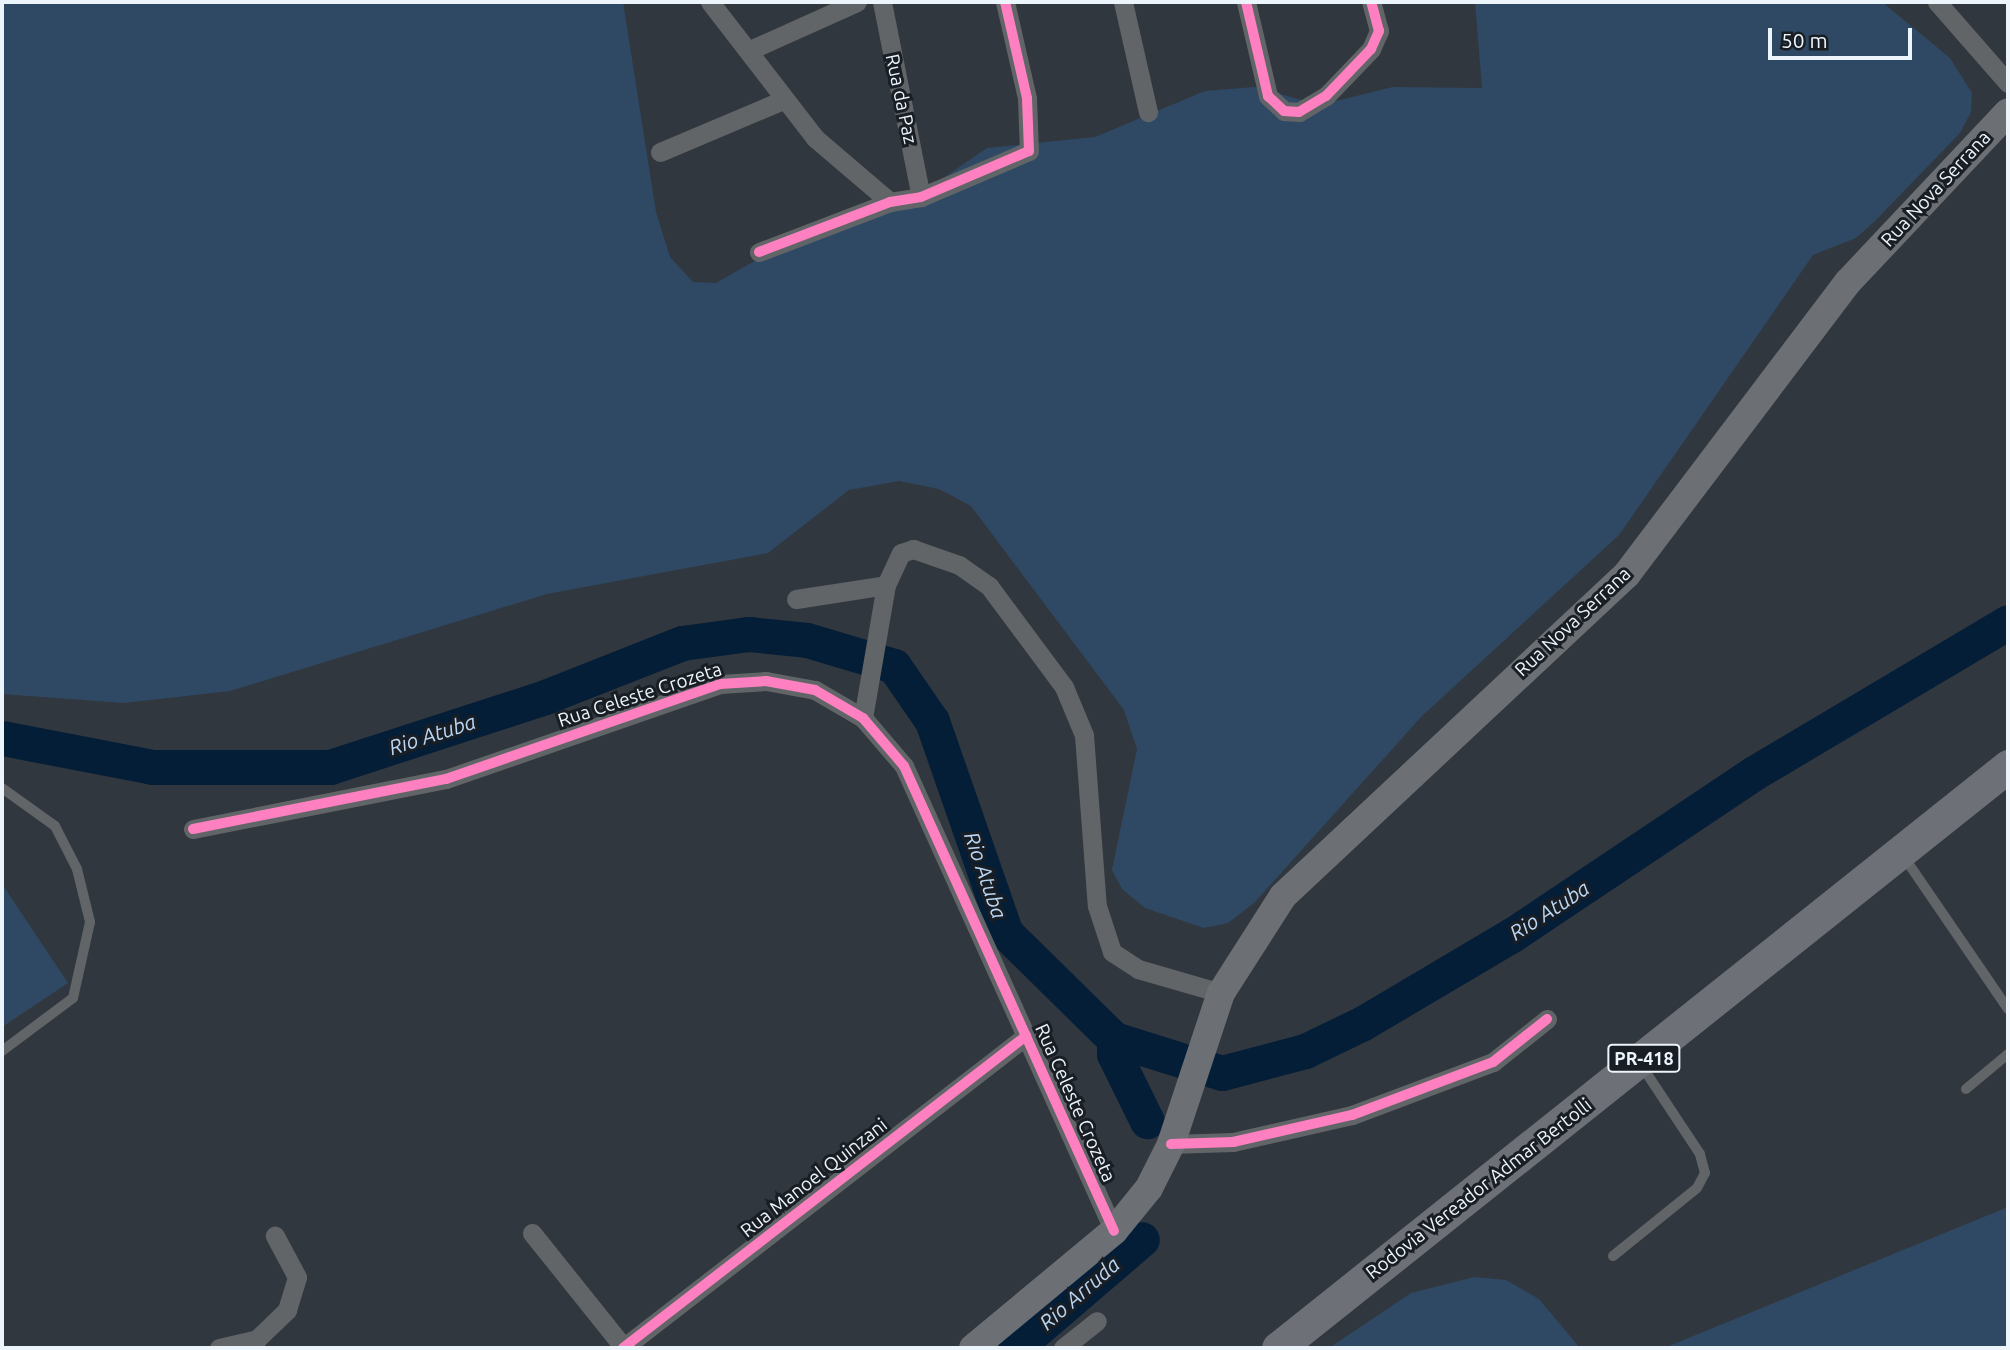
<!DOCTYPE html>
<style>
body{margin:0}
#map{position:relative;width:2010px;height:1350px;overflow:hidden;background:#31373e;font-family:Ubuntu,sans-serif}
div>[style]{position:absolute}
.green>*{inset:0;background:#2f4964}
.river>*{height:35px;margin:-17.5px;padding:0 17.5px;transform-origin:17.5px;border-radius:17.5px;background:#051e38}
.service>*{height:10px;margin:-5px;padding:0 5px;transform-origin:5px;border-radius:5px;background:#626568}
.minor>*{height:19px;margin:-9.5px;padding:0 9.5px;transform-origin:9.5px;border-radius:9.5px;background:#626568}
.secondary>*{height:28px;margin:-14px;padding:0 14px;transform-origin:14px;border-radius:14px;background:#6c7074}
.trunk>*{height:33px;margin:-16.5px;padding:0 16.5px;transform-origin:16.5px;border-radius:16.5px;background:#6d7076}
.cycleway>*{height:10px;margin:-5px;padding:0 5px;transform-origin:5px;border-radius:5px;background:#ff80c0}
span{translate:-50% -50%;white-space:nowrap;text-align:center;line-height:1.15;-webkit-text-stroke:6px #191e24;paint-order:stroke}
.shield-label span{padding:2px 5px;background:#191e24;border:2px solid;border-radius:5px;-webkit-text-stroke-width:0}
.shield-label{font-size:18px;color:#ecf4fc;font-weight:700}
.street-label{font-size:19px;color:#ecf4fc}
.water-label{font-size:21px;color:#bad6f5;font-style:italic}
.frame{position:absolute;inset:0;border:4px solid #ecf4fc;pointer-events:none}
.scale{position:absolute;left:1768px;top:28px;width:144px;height:32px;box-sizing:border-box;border:4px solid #ecf4fc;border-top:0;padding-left:9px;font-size:21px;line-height:24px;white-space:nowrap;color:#ecf4fc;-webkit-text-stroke:5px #191e24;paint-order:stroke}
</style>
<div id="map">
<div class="green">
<div style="clip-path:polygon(2px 2px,623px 2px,656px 212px,670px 257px,693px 282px,716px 283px,803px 233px,942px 179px,987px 148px,1095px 137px,1205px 91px,1254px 87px,1320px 105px,1393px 87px,1482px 88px,1475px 2px,1882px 2px,1950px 58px,1972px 93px,1971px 112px,1960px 133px,1875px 221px,1856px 238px,1813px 255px,1619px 535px,1422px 716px,1254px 903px,1228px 923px,1204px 928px,1145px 908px,1122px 889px,1112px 870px,1137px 749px,1124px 710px,971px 506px,939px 489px,899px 481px,849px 490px,768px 553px,547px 594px,230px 691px,124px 703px,2px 694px)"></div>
<div style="clip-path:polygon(2px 884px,68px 983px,2px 1027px)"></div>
<div style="clip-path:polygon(2008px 1207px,2008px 1348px,1664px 1348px)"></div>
<div style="clip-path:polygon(1474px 1277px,1506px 1280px,1539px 1299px,1580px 1348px,1329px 1348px,1411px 1293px)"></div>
</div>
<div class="river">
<div style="left:2px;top:738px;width:153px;rotate:10.9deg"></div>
<div style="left:152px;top:767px;width:178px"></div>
<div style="left:330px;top:767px;width:226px;rotate:-18deg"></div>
<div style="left:545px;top:697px;width:147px;rotate:-21.5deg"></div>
<div style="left:682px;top:643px;width:68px;rotate:-7.7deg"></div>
<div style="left:749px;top:634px;width:58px;rotate:5.9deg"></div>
<div style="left:807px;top:640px;width:91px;rotate:16.6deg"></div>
<div style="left:894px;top:666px;width:67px;rotate:55.4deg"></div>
<div style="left:932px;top:721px;width:225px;rotate:70.8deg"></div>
<div style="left:1006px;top:933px;width:151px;rotate:44.5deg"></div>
<div style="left:1114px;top:1039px;width:113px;rotate:17.5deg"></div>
<div style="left:1222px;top:1073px;width:86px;rotate:-14.8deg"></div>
<div style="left:1305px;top:1051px;width:64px;rotate:-25.8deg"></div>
<div style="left:1363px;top:1023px;width:173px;rotate:-30.6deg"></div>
<div style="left:1512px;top:935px;width:291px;rotate:-33.8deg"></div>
<div style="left:1754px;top:773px;width:295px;rotate:-30.7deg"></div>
<div style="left:1114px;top:1039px;width:15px;rotate:90deg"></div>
<div style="left:1114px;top:1054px;width:75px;rotate:63.8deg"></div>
<div style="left:1015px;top:1348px;width:167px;rotate:-40.6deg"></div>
</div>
<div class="service">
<div style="left:2px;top:788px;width:65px;rotate:35.6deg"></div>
<div style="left:55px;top:826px;width:48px;rotate:62.9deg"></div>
<div style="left:77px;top:869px;width:55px;rotate:76.2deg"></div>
<div style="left:90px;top:922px;width:78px;rotate:102.6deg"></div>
<div style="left:73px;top:998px;width:89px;rotate:143.3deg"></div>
<div style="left:1904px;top:857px;width:184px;rotate:55.6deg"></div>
<div style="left:1966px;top:1089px;width:55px;rotate:-39.8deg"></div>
<div style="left:1613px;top:1256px;width:108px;rotate:-39deg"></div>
<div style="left:1697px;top:1188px;width:17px;rotate:-62deg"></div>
<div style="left:1705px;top:1173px;width:20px;rotate:-105deg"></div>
<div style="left:1700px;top:1154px;width:107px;rotate:-123.5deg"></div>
</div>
<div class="minor">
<div style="left:710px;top:2px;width:172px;rotate:52.3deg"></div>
<div style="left:815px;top:138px;width:99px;rotate:40.5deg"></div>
<div style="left:882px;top:2px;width:199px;rotate:78.7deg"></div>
<div style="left:1123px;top:2px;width:113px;rotate:77.2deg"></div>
<div style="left:1246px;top:2px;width:97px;rotate:76.8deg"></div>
<div style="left:1268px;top:96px;width:22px;rotate:43deg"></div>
<div style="left:1284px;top:111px;width:15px;rotate:4deg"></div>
<div style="left:1299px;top:112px;width:31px;rotate:-31deg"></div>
<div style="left:1326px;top:96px;width:65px;rotate:-46.2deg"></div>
<div style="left:1371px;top:49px;width:20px;rotate:-66deg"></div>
<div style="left:1379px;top:31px;width:30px;rotate:-105deg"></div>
<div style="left:1937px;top:2px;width:108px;rotate:48.8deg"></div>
<div style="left:750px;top:50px;width:117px;rotate:-24.2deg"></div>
<div style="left:660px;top:152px;width:134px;rotate:-22.9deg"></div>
<div style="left:759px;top:252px;width:140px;rotate:-20.9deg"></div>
<div style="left:890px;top:202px;width:31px;rotate:-9deg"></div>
<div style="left:921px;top:197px;width:117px;rotate:-23.1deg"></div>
<div style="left:1029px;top:151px;width:53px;rotate:-92.2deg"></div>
<div style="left:1027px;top:98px;width:98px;rotate:-102.9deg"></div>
<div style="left:796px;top:599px;width:91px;rotate:-8.8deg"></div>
<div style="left:863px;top:718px;width:135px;rotate:-80.2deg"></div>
<div style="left:886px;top:585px;width:35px;rotate:-65deg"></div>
<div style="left:901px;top:553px;width:13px;rotate:-18deg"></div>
<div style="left:913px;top:549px;width:49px;rotate:19.2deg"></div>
<div style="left:959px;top:565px;width:37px;rotate:35deg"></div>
<div style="left:989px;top:586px;width:126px;rotate:53.4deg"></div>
<div style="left:1064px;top:687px;width:52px;rotate:67.4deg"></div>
<div style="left:1084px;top:735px;width:171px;rotate:85.7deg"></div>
<div style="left:1097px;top:906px;width:48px;rotate:71.9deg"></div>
<div style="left:1112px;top:952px;width:31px;rotate:33deg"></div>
<div style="left:1138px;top:969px;width:86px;rotate:16.1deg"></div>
<div style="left:193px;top:829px;width:258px;rotate:-11.2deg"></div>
<div style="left:446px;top:779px;width:290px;rotate:-19.1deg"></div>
<div style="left:720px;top:684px;width:46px;rotate:-3.7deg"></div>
<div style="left:766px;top:681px;width:50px;rotate:10.4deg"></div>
<div style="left:815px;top:690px;width:56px;rotate:30.3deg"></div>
<div style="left:863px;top:718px;width:63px;rotate:49.5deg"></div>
<div style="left:904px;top:766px;width:510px;rotate:65.7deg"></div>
<div style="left:1171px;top:1144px;width:62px;rotate:-1.8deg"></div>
<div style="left:1233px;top:1142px;width:122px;rotate:-12.8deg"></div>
<div style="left:1352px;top:1115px;width:151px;rotate:-20.6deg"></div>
<div style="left:1493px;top:1062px;width:69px;rotate:-38.5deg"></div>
<div style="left:532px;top:1233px;width:147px;rotate:51.3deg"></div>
<div style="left:219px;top:1348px;width:39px;rotate:-13deg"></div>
<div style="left:257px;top:1339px;width:42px;rotate:-44deg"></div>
<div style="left:287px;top:1310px;width:34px;rotate:-73deg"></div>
<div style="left:297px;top:1277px;width:47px;rotate:-118.2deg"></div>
<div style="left:623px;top:1348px;width:510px;rotate:-37.75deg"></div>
<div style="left:1063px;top:1348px;width:43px;rotate:-38.5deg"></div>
</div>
<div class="secondary">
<div style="left:973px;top:1348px;width:183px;rotate:-39.7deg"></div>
<div style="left:1114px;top:1231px;width:55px;rotate:-50.9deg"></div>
<div style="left:1149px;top:1188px;width:49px;rotate:-63.4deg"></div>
<div style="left:1171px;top:1144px;width:159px;rotate:-71.7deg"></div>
<div style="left:1221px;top:993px;width:115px;rotate:-57.4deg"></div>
<div style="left:1283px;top:896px;width:471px;rotate:-43.1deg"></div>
<div style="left:1627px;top:574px;width:366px;rotate:-52.9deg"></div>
<div style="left:1848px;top:282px;width:233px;rotate:-46.7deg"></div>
</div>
<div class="trunk">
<div style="left:1278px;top:1348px;width:934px;rotate:-38.56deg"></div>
</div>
<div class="cycleway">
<div style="left:1246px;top:2px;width:97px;rotate:76.8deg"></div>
<div style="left:1268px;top:96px;width:22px;rotate:43deg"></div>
<div style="left:1284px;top:111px;width:15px;rotate:4deg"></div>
<div style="left:1299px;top:112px;width:31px;rotate:-31deg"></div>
<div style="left:1326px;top:96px;width:65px;rotate:-46.2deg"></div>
<div style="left:1371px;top:49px;width:20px;rotate:-66deg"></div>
<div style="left:1379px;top:31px;width:30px;rotate:-105deg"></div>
<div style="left:759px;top:252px;width:140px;rotate:-20.9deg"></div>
<div style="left:890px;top:202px;width:31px;rotate:-9deg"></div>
<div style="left:921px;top:197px;width:117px;rotate:-23.1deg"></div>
<div style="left:1029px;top:151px;width:53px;rotate:-92.2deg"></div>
<div style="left:1027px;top:98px;width:98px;rotate:-102.9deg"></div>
<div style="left:193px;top:829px;width:258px;rotate:-11.2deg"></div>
<div style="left:446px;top:779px;width:290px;rotate:-19.1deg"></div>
<div style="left:720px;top:684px;width:46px;rotate:-3.7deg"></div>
<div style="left:766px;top:681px;width:50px;rotate:10.4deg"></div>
<div style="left:815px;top:690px;width:56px;rotate:30.3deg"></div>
<div style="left:863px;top:718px;width:63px;rotate:49.5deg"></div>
<div style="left:904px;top:766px;width:510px;rotate:65.7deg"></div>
<div style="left:1171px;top:1144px;width:62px;rotate:-1.8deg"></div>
<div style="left:1233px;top:1142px;width:122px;rotate:-12.8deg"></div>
<div style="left:1352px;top:1115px;width:151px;rotate:-20.6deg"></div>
<div style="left:1493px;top:1062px;width:69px;rotate:-38.5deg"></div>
<div style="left:623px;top:1348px;width:510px;rotate:-37.75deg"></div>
</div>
<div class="shield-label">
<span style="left:1644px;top:1058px">PR-418</span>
</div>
<div class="street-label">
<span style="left:901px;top:99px;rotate:78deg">Rua da Paz</span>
<span style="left:1936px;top:189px;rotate:-47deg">Rua Nova Serrana</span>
<span style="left:1573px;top:622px;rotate:-43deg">Rua Nova Serrana</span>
<span style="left:640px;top:695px;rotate:-18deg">Rua Celeste Crozeta</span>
<span style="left:1075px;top:1103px;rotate:66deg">Rua Celeste Crozeta</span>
<span style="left:814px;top:1178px;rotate:-38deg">Rua Manoel Quinzani</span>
<span style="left:1479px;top:1189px;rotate:-38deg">Rodovia Vereador Admar Bertolli</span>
</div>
<div class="water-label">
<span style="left:432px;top:734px;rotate:-18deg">Rio Atuba</span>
<span style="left:986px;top:875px;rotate:71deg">Rio Atuba</span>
<span style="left:1549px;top:910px;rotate:-33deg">Rio Atuba</span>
<span style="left:1079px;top:1293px;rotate:-41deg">Rio Arruda</span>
</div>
<div class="frame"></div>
<div class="scale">50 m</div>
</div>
